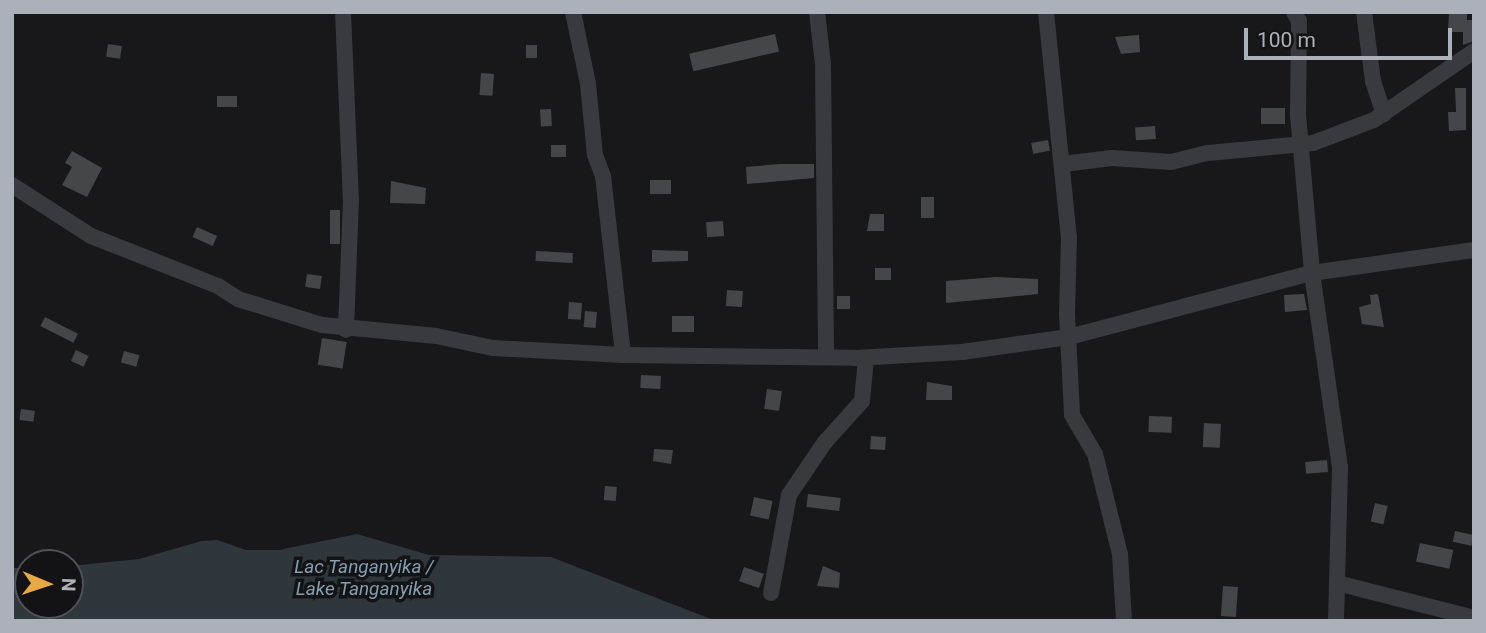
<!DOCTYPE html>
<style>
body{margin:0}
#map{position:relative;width:1486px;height:633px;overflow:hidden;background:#18181a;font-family:Roboto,sans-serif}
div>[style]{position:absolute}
.water>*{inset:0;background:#2f373d}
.building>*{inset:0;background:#45464a;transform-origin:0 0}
.minor>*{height:16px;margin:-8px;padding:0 8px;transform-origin:8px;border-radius:8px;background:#393a3f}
span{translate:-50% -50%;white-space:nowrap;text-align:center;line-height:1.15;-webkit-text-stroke:7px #131315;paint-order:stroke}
.water-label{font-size:19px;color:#859eb1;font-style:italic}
.frame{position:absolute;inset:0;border:14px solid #abb0b9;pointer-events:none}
.north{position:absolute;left:14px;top:549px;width:70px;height:70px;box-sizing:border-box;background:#131315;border:2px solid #505257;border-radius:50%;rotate:92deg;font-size:19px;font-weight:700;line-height:28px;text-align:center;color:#abb0b9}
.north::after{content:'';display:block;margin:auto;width:24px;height:32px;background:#e6a944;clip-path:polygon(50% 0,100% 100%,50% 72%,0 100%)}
.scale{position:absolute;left:1244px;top:28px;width:208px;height:32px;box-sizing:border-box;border:4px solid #abb0b9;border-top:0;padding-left:9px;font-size:21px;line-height:24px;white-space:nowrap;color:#abb0b9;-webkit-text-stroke:5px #131315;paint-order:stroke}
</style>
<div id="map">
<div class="water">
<div style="clip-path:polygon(357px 534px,429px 555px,551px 557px,716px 621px,12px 621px,12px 568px,28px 568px,28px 605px,70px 605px,70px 566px,139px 559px,202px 541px,217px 540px,246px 550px,279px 550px)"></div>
</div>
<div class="building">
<div style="clip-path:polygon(1449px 12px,1467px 12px,1467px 20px,1473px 20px,1474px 41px,1463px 45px,1463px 32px,1448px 32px)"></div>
<div style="left:775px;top:34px;width:18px;height:88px;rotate:77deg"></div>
<div style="clip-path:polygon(1139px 35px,1140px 52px,1121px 54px,1115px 37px)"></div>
<div style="left:108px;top:44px;width:14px;height:13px;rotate:8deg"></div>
<div style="left:526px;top:45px;width:11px;height:13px"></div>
<div style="left:481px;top:73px;width:13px;height:22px;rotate:4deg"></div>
<div style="clip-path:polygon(1455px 88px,1466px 88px,1466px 130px,1449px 131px,1448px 112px,1456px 112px)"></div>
<div style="left:217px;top:96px;width:20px;height:11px"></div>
<div style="left:1285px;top:108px;width:16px;height:24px;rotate:90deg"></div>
<div style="left:551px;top:109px;width:17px;height:11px;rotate:87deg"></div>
<div style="left:1155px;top:126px;width:13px;height:20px;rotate:86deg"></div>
<div style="left:1048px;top:140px;width:11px;height:17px;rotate:80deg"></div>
<div style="left:551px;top:145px;width:15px;height:12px"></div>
<div style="clip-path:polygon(72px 151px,102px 168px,87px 197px,62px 185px,72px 167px,65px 163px)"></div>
<div style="clip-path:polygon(780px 164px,814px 164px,814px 178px,747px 184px,746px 167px)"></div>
<div style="left:671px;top:180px;width:14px;height:21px;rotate:90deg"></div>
<div style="clip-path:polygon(391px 181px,426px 188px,425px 204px,390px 203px)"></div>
<div style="left:934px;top:197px;width:21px;height:13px;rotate:90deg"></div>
<div style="left:330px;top:210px;width:10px;height:34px"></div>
<div style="clip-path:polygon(870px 214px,884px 214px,884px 231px,867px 231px)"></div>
<div style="left:723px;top:221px;width:15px;height:17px;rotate:86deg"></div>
<div style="left:197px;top:227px;width:22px;height:11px;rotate:24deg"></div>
<div style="clip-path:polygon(652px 250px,688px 251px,688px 261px,652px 262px)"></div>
<div style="left:536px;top:251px;width:37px;height:10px;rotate:3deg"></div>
<div style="left:875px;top:268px;width:16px;height:12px"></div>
<div style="left:307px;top:274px;width:15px;height:13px;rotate:8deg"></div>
<div style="clip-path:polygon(996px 277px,1038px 279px,1038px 294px,946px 303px,946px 281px)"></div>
<div style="left:727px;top:290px;width:16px;height:16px;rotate:4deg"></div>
<div style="clip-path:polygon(1304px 294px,1307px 310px,1285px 312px,1284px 295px)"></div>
<div style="clip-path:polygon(1378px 294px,1384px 327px,1362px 324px,1359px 307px,1371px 304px,1370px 295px)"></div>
<div style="left:837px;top:296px;width:13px;height:13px"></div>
<div style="left:569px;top:302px;width:13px;height:17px;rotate:4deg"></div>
<div style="left:585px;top:311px;width:12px;height:16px;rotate:5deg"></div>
<div style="left:672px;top:316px;width:22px;height:16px"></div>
<div style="left:45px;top:317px;width:37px;height:10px;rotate:27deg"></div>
<div style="left:322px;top:338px;width:25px;height:27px;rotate:9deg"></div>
<div style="left:76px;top:350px;width:14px;height:12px;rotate:25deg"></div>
<div style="left:124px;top:351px;width:16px;height:12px;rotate:15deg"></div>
<div style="left:641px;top:375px;width:20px;height:13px;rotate:3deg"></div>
<div style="clip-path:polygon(927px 382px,952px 386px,952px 400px,926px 400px)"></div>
<div style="left:767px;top:389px;width:15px;height:20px;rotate:8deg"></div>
<div style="left:21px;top:409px;width:14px;height:11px;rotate:8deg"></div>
<div style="left:1149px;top:416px;width:23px;height:16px;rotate:2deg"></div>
<div style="left:1204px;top:423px;width:17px;height:24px;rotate:3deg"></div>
<div style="left:871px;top:436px;width:15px;height:13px;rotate:4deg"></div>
<div style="clip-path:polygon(654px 449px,673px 450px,671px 464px,653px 461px)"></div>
<div style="left:1327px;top:460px;width:12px;height:22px;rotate:85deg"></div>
<div style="left:605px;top:486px;width:12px;height:14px;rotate:5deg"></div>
<div style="left:808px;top:494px;width:33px;height:13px;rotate:7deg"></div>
<div style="left:754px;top:497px;width:19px;height:19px;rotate:12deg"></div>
<div style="left:1375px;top:503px;width:13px;height:19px;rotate:13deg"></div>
<div style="left:1455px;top:531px;width:19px;height:11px;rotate:12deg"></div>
<div style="left:1420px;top:543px;width:34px;height:19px;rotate:12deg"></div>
<div style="clip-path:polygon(823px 566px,840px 573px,839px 588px,817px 586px)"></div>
<div style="left:744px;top:567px;width:21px;height:15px;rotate:19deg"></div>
<div style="left:1223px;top:586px;width:15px;height:30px;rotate:4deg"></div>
</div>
<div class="minor">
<div style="left:343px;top:12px;width:187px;rotate:87.6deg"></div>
<div style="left:351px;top:199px;width:131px;rotate:92.2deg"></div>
<div style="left:573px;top:12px;width:74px;rotate:78.2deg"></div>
<div style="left:588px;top:84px;width:71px;rotate:84.4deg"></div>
<div style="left:595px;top:155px;width:22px;rotate:69deg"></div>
<div style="left:603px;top:176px;width:180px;rotate:83.6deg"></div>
<div style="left:817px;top:12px;width:52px;rotate:83.4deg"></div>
<div style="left:823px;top:64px;width:293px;rotate:89.4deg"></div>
<div style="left:1046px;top:12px;width:226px;rotate:84.2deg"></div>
<div style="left:1069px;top:237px;width:78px;rotate:91.5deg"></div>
<div style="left:1067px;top:315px;width:100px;rotate:87.1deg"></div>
<div style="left:1072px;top:415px;width:45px;rotate:59.5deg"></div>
<div style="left:1095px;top:454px;width:103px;rotate:76deg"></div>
<div style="left:1120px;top:554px;width:67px;rotate:86.6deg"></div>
<div style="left:1294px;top:12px;width:10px;rotate:61deg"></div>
<div style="left:1299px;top:21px;width:94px;rotate:90.6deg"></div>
<div style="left:1298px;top:115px;width:159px;rotate:84.9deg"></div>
<div style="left:1312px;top:273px;width:197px;rotate:81.8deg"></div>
<div style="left:1340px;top:468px;width:153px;rotate:91.5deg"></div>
<div style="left:1364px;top:12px;width:70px;rotate:82.6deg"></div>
<div style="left:1373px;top:81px;width:35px;rotate:72deg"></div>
<div style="left:1063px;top:164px;width:49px;rotate:-7deg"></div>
<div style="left:1112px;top:158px;width:59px;rotate:3.9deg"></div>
<div style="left:1171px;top:162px;width:38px;rotate:-14deg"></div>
<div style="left:1208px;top:153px;width:105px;rotate:-5.4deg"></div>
<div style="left:1313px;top:143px;width:65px;rotate:-20.7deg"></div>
<div style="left:1374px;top:120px;width:121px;rotate:-34.6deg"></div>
<div style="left:12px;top:185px;width:94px;rotate:32.8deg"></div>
<div style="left:91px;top:236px;width:136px;rotate:21.5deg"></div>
<div style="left:218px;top:286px;width:24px;rotate:33deg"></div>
<div style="left:238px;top:299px;width:88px;rotate:17.2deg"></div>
<div style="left:322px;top:325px;width:115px;rotate:5.5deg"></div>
<div style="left:436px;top:336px;width:58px;rotate:11.9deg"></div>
<div style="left:493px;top:348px;width:130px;rotate:3.1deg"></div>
<div style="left:623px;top:355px;width:232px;rotate:0.7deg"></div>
<div style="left:855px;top:358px;width:107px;rotate:-3.2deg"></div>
<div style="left:962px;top:352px;width:108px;rotate:-8deg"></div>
<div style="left:1069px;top:337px;width:251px;rotate:-14.8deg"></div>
<div style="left:1312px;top:273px;width:164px;rotate:-8.1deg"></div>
<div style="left:1337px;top:583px;width:141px;rotate:14.3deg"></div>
<div style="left:771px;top:593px;width:100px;rotate:-79.6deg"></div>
<div style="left:789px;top:495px;width:64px;rotate:-55.8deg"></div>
<div style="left:825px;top:442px;width:55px;rotate:-47.9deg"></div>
<div style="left:862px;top:401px;width:43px;rotate:-84.7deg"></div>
</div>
<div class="water-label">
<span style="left:364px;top:578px">Lac Tanganyika /<br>Lake Tanganyika</span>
</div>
<div class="frame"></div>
<div class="north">N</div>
<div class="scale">100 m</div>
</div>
